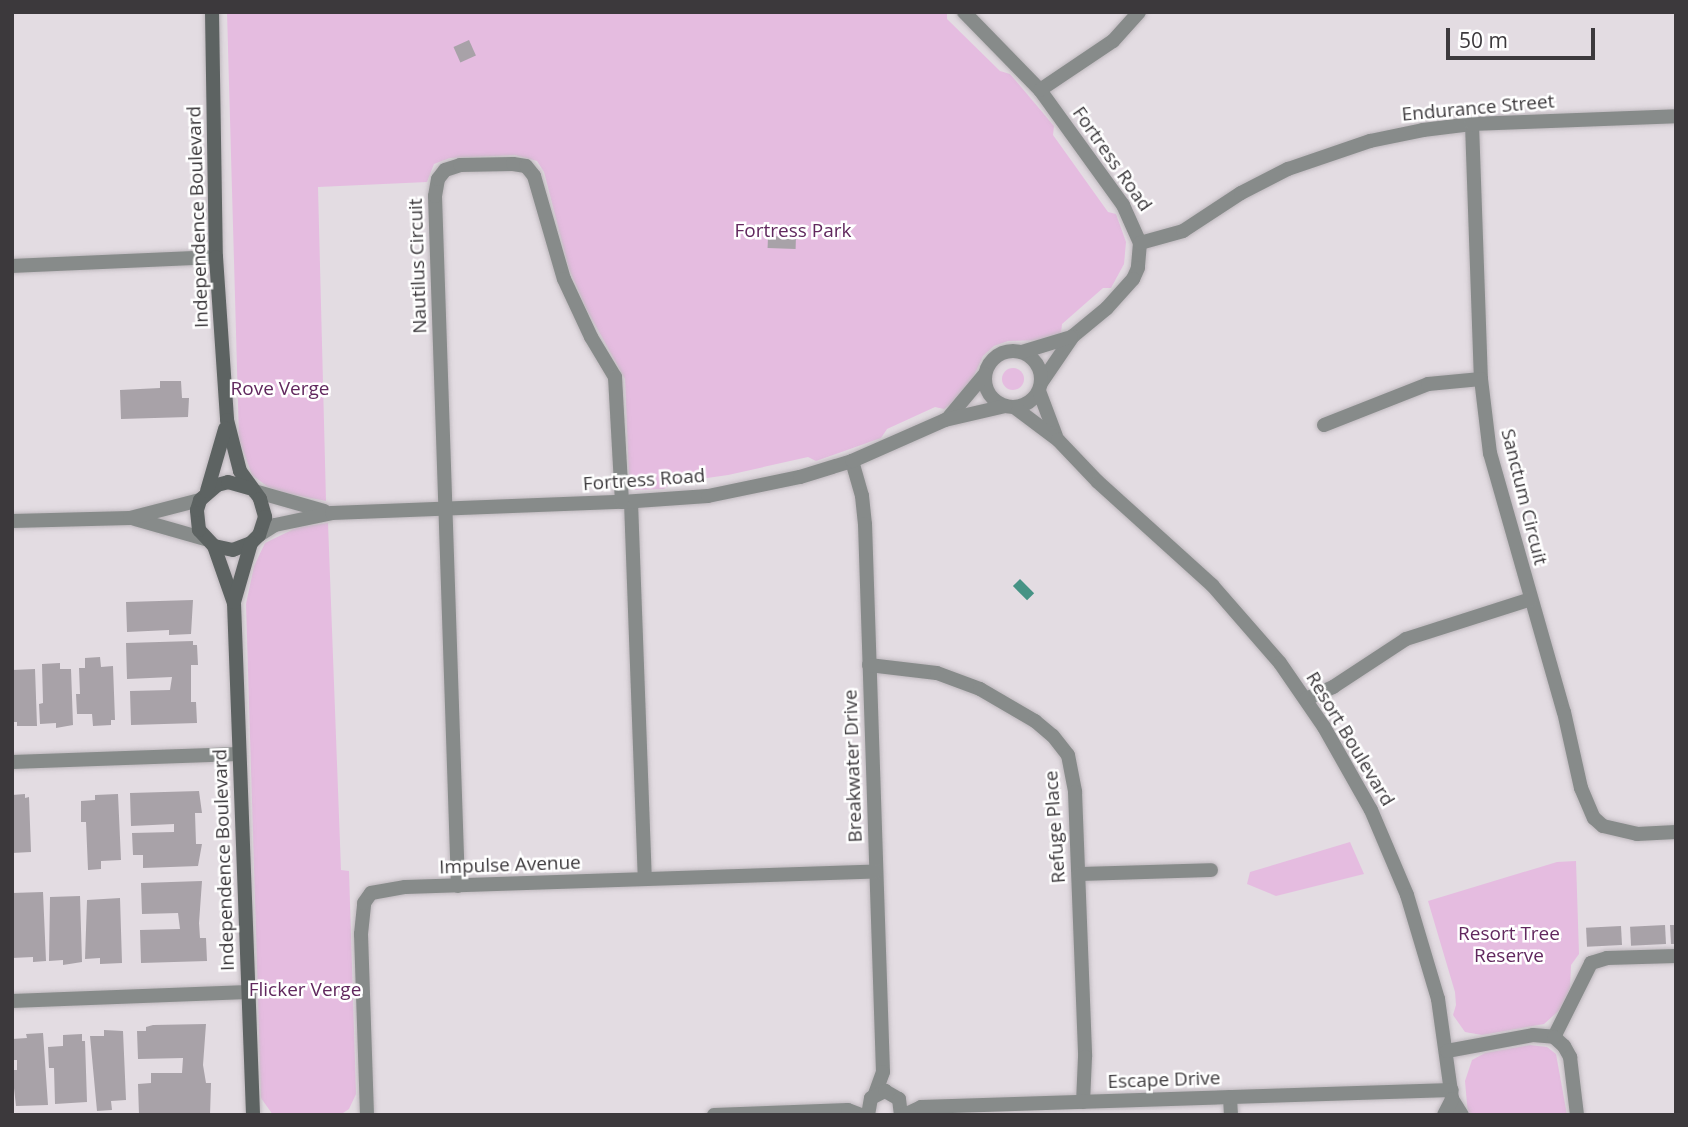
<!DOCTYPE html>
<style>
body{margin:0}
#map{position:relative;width:1688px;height:1127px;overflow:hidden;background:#e3dce2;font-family:"Open Sans",sans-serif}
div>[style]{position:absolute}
.green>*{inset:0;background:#e5bce0}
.round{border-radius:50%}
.water>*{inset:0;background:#469385;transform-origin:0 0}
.building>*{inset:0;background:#a8a2a8;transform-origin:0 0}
.roads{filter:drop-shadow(0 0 2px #beb8bd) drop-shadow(0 0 2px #beb8bd)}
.street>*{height:14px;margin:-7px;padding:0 7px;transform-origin:7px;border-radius:7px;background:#878b8a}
.street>.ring{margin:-7px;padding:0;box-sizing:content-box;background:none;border:14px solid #878b8a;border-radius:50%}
.secondary>*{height:14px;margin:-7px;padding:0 7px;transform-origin:7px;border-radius:7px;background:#5d6362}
span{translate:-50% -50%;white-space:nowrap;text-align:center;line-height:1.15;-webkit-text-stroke:5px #fff;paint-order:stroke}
.street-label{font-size:19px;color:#3c393c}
.park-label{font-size:19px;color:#61285e}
.frame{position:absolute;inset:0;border:14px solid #3c393c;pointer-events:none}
.scale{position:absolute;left:1446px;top:28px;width:149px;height:32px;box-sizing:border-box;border:4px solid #3c393c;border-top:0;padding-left:9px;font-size:21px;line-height:24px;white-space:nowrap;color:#3c393c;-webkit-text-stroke:5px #fff;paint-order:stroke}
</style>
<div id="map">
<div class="green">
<div style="clip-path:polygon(227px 12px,947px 12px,947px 19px,1000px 71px,1010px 74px,1016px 81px,1054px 126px,1053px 135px,1108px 212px,1116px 214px,1126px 242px,1124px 264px,1111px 288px,1103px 288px,1062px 324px,1061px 333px,1043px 340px,1008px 341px,994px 346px,983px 356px,971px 382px,957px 399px,944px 409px,935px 407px,887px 429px,881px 438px,816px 461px,808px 457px,728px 475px,672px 483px,664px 489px,635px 490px,629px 477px,625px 379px,587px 310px,569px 269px,544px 172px,537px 161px,515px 155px,450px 158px,434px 164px,427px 182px,318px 187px,326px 501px,285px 493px,268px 487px,252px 475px,239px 439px)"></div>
<div class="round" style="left:1002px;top:368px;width:22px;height:22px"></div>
<div style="clip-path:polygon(328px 523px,341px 870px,349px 871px,356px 1094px,349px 1109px,340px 1115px,273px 1115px,261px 1098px,246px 604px,254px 566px,265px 543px,298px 527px)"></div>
<div style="clip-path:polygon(1350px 842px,1364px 874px,1276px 896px,1247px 884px,1250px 872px)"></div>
<div style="clip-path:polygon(1576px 861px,1579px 954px,1571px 965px,1570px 988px,1563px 1007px,1544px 1024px,1482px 1035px,1465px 1032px,1453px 1015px,1456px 1005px,1455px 992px,1428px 901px,1557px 862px)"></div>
<div style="clip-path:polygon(1530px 1045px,1547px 1047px,1556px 1054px,1567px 1115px,1468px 1115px,1465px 1081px,1472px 1060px,1485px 1053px)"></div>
</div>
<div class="water">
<div style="left:1020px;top:579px;width:20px;height:10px;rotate:45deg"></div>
</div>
<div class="building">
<div style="left:469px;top:40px;width:17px;height:17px;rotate:66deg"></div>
<div style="left:768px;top:236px;width:28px;height:12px;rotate:2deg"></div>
<div style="clip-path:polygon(160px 381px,181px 381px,182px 398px,189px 398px,188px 417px,121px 419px,120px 390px,160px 388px)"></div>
<div style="clip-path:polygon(193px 600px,191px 634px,169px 635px,169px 630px,127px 632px,126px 602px)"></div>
<div style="clip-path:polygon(193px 641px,193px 645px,197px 645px,198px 665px,191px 665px,191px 702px,196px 702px,197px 723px,131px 725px,130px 691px,170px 690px,172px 677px,127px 679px,126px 643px)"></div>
<div style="clip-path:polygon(100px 657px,101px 667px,113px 666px,115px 720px,111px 720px,111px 725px,93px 726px,92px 714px,77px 714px,76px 694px,80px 694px,79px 668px,85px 668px,85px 658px)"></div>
<div style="clip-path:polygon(60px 663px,60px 669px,71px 669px,73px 725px,56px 728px,56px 723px,40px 724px,39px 704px,43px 703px,42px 664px)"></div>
<div style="clip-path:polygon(35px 669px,37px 726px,17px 726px,17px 722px,12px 722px,12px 670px)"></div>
<div style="clip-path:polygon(199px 791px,202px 813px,195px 813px,196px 844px,202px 844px,198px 866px,143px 868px,143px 855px,133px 855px,132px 833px,174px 832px,174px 824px,131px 826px,130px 793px)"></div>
<div style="clip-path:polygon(25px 794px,25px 798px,29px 797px,31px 852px,12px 853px,12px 795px)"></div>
<div style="clip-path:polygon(118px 794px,121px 860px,101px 861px,101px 869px,88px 870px,86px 822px,81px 822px,81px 801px,95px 800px,95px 795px)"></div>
<div style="clip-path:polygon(202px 881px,199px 923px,200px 938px,206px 938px,207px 961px,141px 963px,140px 930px,180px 929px,178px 913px,142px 914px,141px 883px)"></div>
<div style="clip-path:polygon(43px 892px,46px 961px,33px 962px,33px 957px,12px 958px,12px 893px)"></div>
<div style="clip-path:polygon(80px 896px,82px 962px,63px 965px,63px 960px,49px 961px,50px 897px)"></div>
<div style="clip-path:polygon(120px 898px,122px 963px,100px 964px,100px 958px,85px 959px,87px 900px)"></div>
<div style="left:1665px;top:925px;width:19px;height:35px;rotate:87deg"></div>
<div style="clip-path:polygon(1670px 925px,1676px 925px,1676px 944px,1671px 944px)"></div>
<div style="left:1621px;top:926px;width:19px;height:35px;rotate:87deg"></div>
<div style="clip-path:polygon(206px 1024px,203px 1065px,206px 1083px,211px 1083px,210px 1115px,139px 1115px,138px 1084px,151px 1083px,151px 1073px,182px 1073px,183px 1058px,138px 1059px,137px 1031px,146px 1031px,146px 1027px,153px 1025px)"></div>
<div style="clip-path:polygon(104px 1030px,123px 1031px,126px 1100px,111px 1101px,112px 1110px,97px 1111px,90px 1036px,104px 1036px)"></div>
<div style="clip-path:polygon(43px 1033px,48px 1105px,16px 1106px,12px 1070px,17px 1070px,17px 1060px,12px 1060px,12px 1039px,27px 1038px,26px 1034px)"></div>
<div style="clip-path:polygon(82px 1034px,82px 1041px,85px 1041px,87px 1102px,55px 1104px,54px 1068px,49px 1068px,48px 1047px,63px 1046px,63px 1035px)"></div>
</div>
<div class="roads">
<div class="street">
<div style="left:964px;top:12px;width:109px;rotate:45.7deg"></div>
<div style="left:1040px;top:90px;width:142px;rotate:54.2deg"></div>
<div style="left:1123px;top:205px;width:42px;rotate:65.9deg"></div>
<div style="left:1140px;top:243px;width:25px;rotate:95deg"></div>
<div style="left:1138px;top:268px;width:12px;rotate:114deg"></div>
<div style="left:1133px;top:279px;width:39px;rotate:132deg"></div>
<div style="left:1107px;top:308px;width:44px;rotate:140.5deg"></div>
<div style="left:1073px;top:336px;width:57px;rotate:124.2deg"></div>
<div style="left:1040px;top:90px;width:88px;rotate:-33.9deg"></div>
<div style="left:1113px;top:41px;width:39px;rotate:-48deg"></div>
<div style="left:1472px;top:124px;width:255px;rotate:88deg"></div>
<div style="left:1481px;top:379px;width:75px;rotate:83.1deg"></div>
<div style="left:1490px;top:453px;width:269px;rotate:74.1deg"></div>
<div style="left:1564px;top:712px;width:78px;rotate:77.4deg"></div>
<div style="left:1581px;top:788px;width:33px;rotate:67deg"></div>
<div style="left:1594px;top:818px;width:12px;rotate:42deg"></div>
<div style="left:1603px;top:826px;width:35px;rotate:13deg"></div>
<div style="left:1637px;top:834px;width:39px;rotate:-3deg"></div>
<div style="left:1140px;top:243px;width:45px;rotate:-15.6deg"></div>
<div style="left:1183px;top:231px;width:69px;rotate:-33.2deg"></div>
<div style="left:1241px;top:193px;width:53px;rotate:-27.1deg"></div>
<div style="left:1288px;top:169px;width:87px;rotate:-18.9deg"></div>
<div style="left:1370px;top:141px;width:54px;rotate:-11.7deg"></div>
<div style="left:1423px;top:130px;width:49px;rotate:-7deg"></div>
<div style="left:1472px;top:124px;width:204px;rotate:-2.2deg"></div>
<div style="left:12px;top:266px;width:204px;rotate:-2.5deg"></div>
<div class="ring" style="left:985px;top:351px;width:42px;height:42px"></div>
<div style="left:1022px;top:352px;width:51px;rotate:-17deg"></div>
<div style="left:1039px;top:391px;width:48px;rotate:69.3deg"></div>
<div style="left:1014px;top:407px;width:55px;rotate:36.9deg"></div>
<div style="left:1058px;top:440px;width:58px;rotate:46.4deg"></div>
<div style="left:1098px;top:482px;width:154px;rotate:42.1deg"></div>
<div style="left:1212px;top:585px;width:103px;rotate:48.9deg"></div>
<div style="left:1280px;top:663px;width:78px;rotate:55.5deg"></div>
<div style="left:1324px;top:727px;width:95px;rotate:60.5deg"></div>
<div style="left:1371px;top:810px;width:92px;rotate:67deg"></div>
<div style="left:1407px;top:895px;width:109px;rotate:73.4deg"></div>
<div style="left:1438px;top:999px;width:101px;rotate:82deg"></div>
<div style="left:1452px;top:1099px;width:19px;rotate:58deg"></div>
<div style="left:949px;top:417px;width:56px;rotate:-50.1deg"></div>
<div style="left:1324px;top:425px;width:112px;rotate:-21.5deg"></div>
<div style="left:1428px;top:384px;width:53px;rotate:-5.4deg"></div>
<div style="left:852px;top:461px;width:36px;rotate:74deg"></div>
<div style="left:862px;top:496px;width:28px;rotate:84deg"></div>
<div style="left:865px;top:524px;width:548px;rotate:88.12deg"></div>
<div style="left:883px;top:1072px;width:23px;rotate:110deg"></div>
<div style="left:254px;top:491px;width:73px;rotate:15.9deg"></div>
<div style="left:631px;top:502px;width:377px;rotate:87.9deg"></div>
<div style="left:135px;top:519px;width:73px;rotate:15.9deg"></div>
<div style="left:12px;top:521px;width:118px;rotate:-1.5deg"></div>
<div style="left:130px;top:518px;width:72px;rotate:-14.4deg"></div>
<div style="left:259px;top:535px;width:19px;rotate:-32deg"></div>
<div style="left:275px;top:525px;width:58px;rotate:-11.9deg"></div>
<div style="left:332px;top:513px;width:290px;rotate:-2.2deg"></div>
<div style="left:622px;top:502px;width:86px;rotate:-4deg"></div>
<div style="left:708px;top:496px;width:94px;rotate:-11.7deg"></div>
<div style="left:800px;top:477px;width:54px;rotate:-17.1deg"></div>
<div style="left:852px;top:461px;width:102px;rotate:-23.8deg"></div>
<div style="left:945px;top:420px;width:62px;rotate:-13.1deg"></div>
<div style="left:869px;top:665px;width:68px;rotate:6.7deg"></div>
<div style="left:937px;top:673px;width:46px;rotate:20.4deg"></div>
<div style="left:980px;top:689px;width:64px;rotate:30.2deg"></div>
<div style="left:1035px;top:721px;width:23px;rotate:40deg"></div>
<div style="left:1053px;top:736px;width:24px;rotate:52deg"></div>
<div style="left:1068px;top:755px;width:38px;rotate:79deg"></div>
<div style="left:1075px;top:792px;width:265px;rotate:87.8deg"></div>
<div style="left:1085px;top:1057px;width:45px;rotate:92.5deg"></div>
<div style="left:1306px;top:699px;width:30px;rotate:-24deg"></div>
<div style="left:1333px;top:687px;width:87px;rotate:-33.3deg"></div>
<div style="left:1406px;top:639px;width:131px;rotate:-17.7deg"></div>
<div style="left:12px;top:762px;width:227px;rotate:-2deg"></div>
<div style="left:1079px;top:874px;width:132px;rotate:-1.7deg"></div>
<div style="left:458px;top:886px;width:690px;rotate:-91.91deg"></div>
<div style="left:435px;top:196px;width:17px;rotate:-80deg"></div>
<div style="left:438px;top:179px;width:11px;rotate:-52deg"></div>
<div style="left:445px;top:170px;width:16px;rotate:-18deg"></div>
<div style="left:460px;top:165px;width:53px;rotate:-1.1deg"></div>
<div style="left:513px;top:164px;width:13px;rotate:9deg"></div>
<div style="left:526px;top:166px;width:13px;rotate:51deg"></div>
<div style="left:534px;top:176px;width:107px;rotate:73.8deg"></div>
<div style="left:564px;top:279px;width:64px;rotate:65deg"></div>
<div style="left:591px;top:337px;width:47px;rotate:59deg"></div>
<div style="left:615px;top:377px;width:125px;rotate:86.8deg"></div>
<div style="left:12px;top:1001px;width:236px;rotate:-2.2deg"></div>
<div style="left:1554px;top:1037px;width:83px;rotate:-63.4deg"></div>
<div style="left:1591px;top:963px;width:17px;rotate:-17deg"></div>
<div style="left:1607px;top:958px;width:69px;rotate:-1.7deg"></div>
<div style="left:1447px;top:1051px;width:87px;rotate:-10.5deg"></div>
<div style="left:1533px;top:1035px;width:21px;rotate:5deg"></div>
<div style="left:1554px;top:1037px;width:13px;rotate:42deg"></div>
<div style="left:1564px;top:1046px;width:13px;rotate:61deg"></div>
<div style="left:1570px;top:1057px;width:58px;rotate:83.1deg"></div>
<div style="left:1230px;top:1097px;width:18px;rotate:87deg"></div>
<div style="left:367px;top:1115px;width:181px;rotate:-91.9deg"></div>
<div style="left:361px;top:934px;width:31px;rotate:-84deg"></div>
<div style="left:364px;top:903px;width:12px;rotate:-55deg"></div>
<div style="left:371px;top:893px;width:35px;rotate:-10deg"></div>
<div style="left:405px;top:887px;width:471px;rotate:-1.9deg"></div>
<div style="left:714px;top:1115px;width:134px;rotate:-2.1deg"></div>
<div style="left:848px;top:1110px;width:14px;rotate:21deg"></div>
<div style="left:868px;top:1115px;width:17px;rotate:-80deg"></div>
<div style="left:871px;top:1098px;width:16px;rotate:-27deg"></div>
<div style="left:885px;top:1091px;width:16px;rotate:30deg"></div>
<div style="left:899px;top:1099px;width:16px;rotate:83deg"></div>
<div style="left:904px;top:1115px;width:19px;rotate:-25deg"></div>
<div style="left:921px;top:1107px;width:531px;rotate:-1.83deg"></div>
<div style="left:1444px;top:1115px;width:18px;rotate:-63deg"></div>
</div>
<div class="secondary">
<div style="left:212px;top:12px;width:245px;rotate:89.1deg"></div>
<div style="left:216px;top:257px;width:163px;rotate:86.1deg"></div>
<div style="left:227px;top:420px;width:53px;rotate:75.7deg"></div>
<div style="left:240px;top:471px;width:34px;rotate:54deg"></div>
<div style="left:260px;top:499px;width:19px;rotate:74deg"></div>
<div style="left:265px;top:517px;width:19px;rotate:108deg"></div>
<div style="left:259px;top:535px;width:11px;rotate:135deg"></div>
<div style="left:251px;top:543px;width:19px;rotate:159deg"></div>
<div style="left:233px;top:550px;width:19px;rotate:-168deg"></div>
<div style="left:214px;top:546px;width:22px;rotate:-133deg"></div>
<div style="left:199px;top:530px;width:20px;rotate:-96deg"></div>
<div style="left:197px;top:510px;width:10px;rotate:-73deg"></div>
<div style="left:200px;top:500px;width:23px;rotate:-41deg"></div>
<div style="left:217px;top:485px;width:11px;rotate:-15deg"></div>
<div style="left:228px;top:482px;width:22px;rotate:16deg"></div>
<div style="left:207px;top:491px;width:65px;rotate:-73.8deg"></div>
<div style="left:214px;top:546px;width:60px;rotate:70.7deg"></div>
<div style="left:234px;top:603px;width:512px;rotate:87.87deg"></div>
<div style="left:234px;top:602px;width:61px;rotate:-73.9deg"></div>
</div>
</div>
<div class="street-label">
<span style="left:1478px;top:108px;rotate:-5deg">Endurance Street</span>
<span style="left:1112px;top:159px;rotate:55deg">Fortress Road</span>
<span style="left:198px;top:217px;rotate:-92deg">Independence Boulevard</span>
<span style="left:418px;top:266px;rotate:-92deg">Nautilus Circuit</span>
<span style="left:644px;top:480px;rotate:-4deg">Fortress Road</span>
<span style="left:1524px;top:497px;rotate:76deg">Sanctum Circuit</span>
<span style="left:1350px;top:739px;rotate:59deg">Resort Boulevard</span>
<span style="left:853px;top:766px;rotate:-92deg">Breakwater Drive</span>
<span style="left:1055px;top:827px;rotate:-94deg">Refuge Place</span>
<span style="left:224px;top:860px;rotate:-92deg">Independence Boulevard</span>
<span style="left:510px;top:865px;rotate:-2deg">Impulse Avenue</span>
<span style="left:1164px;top:1080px;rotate:-2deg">Escape Drive</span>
</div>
<div class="park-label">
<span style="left:793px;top:231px">Fortress Park</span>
<span style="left:280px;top:389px">Rove Verge</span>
<span style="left:1509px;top:945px">Resort Tree<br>Reserve</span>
<span style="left:305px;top:990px">Flicker Verge</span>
</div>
<div class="frame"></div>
<div class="scale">50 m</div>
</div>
